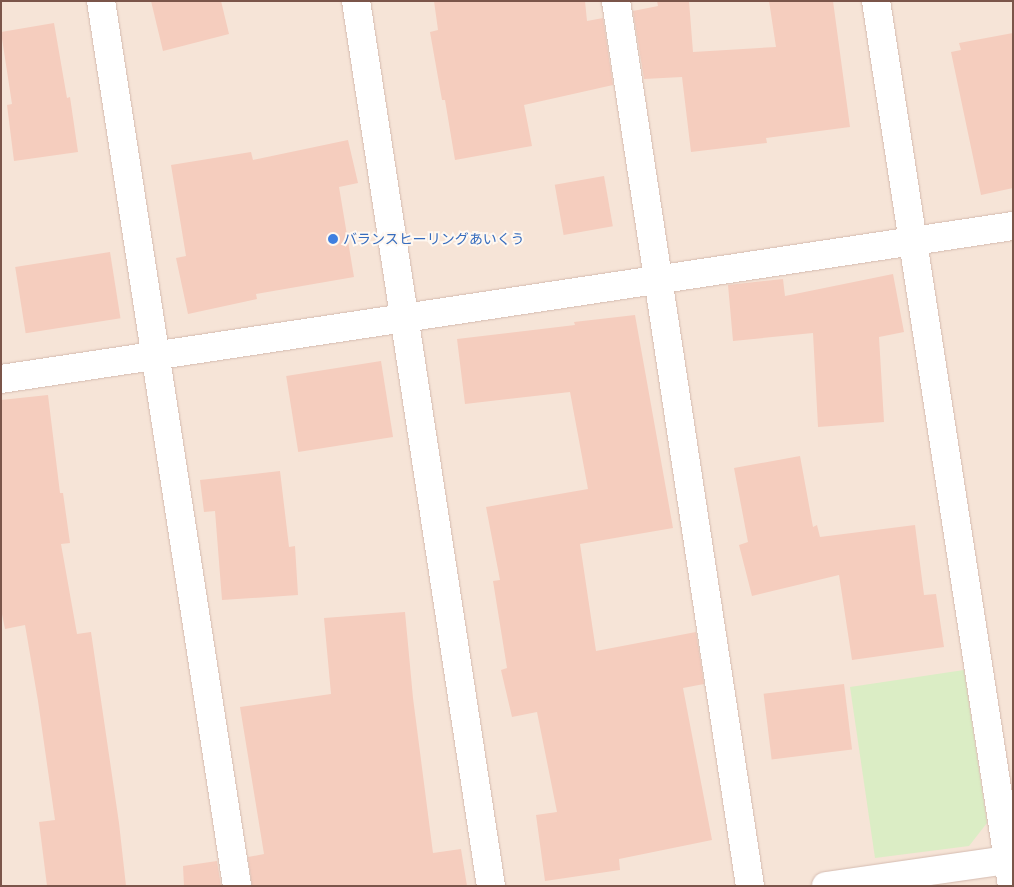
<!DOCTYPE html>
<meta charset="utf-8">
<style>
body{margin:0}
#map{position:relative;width:1014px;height:887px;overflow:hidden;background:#fef3e9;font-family:"PT Sans Narrow","Noto Sans JP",sans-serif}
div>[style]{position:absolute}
.residential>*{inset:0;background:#f6e4d7;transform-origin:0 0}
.green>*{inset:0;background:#dbedc5}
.building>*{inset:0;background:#f5cdbe;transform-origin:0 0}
.roads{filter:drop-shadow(0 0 1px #d4bbb0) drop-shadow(0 0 1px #d4bbb0)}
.street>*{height:28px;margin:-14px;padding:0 14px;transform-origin:14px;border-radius:14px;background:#fff}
.dots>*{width:14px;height:14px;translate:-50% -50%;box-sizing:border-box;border:2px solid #fff8f1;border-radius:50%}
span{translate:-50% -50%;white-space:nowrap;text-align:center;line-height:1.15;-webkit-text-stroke:4px #fff8f1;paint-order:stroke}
.shop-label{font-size:14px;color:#366cbe}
.left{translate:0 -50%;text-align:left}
.frame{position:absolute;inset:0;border:2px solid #7b554a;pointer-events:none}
</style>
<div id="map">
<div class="residential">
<div style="left:1px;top:1px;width:1012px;height:885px"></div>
</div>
<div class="green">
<div style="clip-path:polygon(964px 670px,987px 823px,969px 846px,875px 858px,850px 687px)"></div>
</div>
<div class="building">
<div style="clip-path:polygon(151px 1px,221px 1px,229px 34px,163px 51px)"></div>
<div style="clip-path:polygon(434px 1px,585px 1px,587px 21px,603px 18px,613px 85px,524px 105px,532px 146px,455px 160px,445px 100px,442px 100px,430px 32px,438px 30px)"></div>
<div style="clip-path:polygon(657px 1px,689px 1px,693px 52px,776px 47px,769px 1px,833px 1px,850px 127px,766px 138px,767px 143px,691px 152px,682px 77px,644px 79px,633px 11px,658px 6px)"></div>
<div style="clip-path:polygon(54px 23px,67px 98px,70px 97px,78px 152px,14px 161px,7px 105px,12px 104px,1px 32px)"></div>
<div style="clip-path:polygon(1013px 33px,1013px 188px,981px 195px,951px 52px,961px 50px,959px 43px)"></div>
<div style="clip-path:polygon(348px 140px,358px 183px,339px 187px,354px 277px,256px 294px,257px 299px,188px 314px,176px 258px,186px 256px,171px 165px,251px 152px,253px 160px)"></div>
<div style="left:604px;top:176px;width:51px;height:50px;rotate:80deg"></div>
<div style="left:110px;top:252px;width:67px;height:96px;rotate:81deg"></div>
<div style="clip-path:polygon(893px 274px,904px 332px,879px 337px,884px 422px,818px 427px,813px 333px,733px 341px,728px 285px,783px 279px,785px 296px)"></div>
<div style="clip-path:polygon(635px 315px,673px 528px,580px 544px,596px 651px,696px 632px,704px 684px,683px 688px,712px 840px,619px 859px,620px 870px,545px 881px,536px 815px,557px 812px,537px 712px,512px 717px,501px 670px,507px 668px,493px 581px,500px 580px,486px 507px,588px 489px,570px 392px,465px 404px,457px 339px,575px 325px,574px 322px)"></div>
<div style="left:381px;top:361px;width:77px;height:96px;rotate:81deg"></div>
<div style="clip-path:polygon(48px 395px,60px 493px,63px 493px,70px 543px,61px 544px,77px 634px,91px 632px,119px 823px,126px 886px,47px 886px,39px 822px,55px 820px,38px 701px,25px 625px,5px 629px,1px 609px,1px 400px)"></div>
<div style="clip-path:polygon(800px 456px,813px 527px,817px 525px,820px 537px,915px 525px,924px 595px,936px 594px,944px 647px,852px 660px,839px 575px,752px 596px,739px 545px,748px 542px,734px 468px)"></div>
<div style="clip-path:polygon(280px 471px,289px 547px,295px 546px,298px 595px,222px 600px,215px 511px,204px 512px,200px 480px)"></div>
<div style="clip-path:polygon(405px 612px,413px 698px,433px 853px,461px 849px,467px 886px,252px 886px,248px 857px,264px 854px,240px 707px,331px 694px,324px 618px)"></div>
<div style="left:844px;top:684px;width:66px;height:81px;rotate:83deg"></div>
<div style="clip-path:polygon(217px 861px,221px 886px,184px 886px,183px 866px)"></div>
</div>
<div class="roads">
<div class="street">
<div style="left:101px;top:1px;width:895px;rotate:81.26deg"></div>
<div style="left:356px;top:1px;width:895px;rotate:81.33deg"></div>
<div style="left:616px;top:1px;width:895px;rotate:81.39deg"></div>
<div style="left:876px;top:1px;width:895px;rotate:81.26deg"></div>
<div style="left:1px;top:379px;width:1024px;rotate:-8.6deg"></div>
<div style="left:826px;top:886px;width:189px;rotate:-8.2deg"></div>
</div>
</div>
<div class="dots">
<div style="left:333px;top:239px;background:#3f7fe0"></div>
</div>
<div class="shop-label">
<span class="left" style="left:343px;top:239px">バランスヒーリングあいくう</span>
</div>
<div class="frame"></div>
</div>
